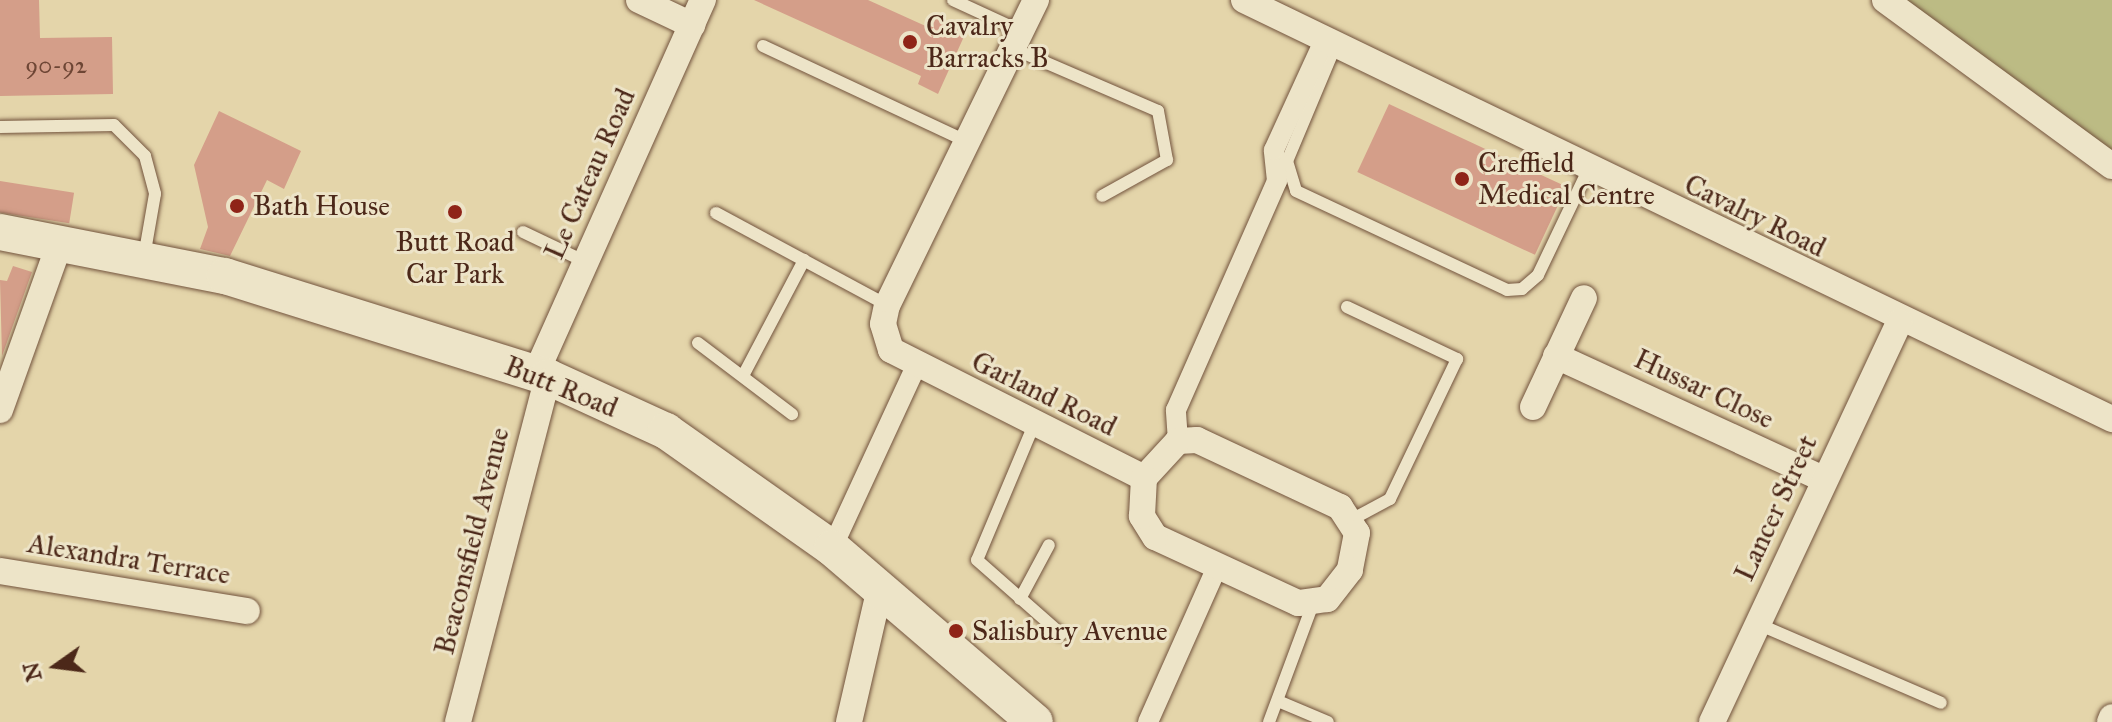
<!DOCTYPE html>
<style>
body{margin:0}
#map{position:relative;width:2112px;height:722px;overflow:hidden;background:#e4d5aa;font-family:"IM FELL Great Primer",serif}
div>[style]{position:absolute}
.green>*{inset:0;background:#bcbb84}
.building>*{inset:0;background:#d49e89;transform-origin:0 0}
.roads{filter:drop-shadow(0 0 2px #72533d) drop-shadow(0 0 2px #72533d)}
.service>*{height:12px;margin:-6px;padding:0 6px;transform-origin:6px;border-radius:6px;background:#ede4c8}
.pedestrian>*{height:20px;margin:-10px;padding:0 10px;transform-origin:10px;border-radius:10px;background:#ede4c8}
.minor>*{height:26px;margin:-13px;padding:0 13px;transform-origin:13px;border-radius:13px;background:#ede4c8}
.secondary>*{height:36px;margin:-18px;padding:0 18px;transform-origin:18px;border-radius:18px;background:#ede4c8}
.dots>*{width:22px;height:22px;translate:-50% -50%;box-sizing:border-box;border:4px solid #ede4c8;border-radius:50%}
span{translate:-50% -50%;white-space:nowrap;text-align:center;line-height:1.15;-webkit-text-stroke:6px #ede4c8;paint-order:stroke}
.number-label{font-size:24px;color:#6e4635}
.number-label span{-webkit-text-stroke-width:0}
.poi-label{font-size:28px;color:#4c2819}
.left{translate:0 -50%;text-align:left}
.street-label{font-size:28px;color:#4c2819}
.north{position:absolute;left:16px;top:626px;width:80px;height:80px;-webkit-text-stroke:6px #ede4c8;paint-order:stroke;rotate:256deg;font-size:22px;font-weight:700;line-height:32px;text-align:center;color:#4c2819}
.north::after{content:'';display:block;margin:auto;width:28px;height:36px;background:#4c2819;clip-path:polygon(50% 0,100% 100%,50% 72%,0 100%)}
</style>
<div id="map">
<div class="green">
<div style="clip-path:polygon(1892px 0,2112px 0,2112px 165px)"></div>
</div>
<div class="building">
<div style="clip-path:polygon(0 0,39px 0,40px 38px,112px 37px,113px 94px,0 96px)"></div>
<div style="clip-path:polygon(754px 0,868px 0,930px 28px,935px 18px,966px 32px,938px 94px,918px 84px,921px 76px)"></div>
<div style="left:1389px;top:104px;width:196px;height:75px;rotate:25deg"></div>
<div style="clip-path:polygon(219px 111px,301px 151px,284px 189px,267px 180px,230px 256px,200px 249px,208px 227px,194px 165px)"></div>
<div style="left:0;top:181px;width:75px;height:31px;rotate:9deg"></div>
<div style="clip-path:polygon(13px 266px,32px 272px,2px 356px,0 280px,7px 281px)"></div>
</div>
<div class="roads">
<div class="service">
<div style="left:953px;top:0;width:74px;rotate:24.8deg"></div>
<div style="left:763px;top:46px;width:224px;rotate:25.1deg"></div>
<div style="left:1335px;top:47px;width:124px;rotate:112.8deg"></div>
<div style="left:1287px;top:161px;width:31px;rotate:73deg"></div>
<div style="left:1296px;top:191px;width:233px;rotate:25.1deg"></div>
<div style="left:1507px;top:290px;width:15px;rotate:-4deg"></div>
<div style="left:1522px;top:289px;width:21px;rotate:-41deg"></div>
<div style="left:1538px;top:275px;width:116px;rotate:-64.5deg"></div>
<div style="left:1012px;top:48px;width:159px;rotate:23.3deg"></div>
<div style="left:1158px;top:111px;width:50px;rotate:79.6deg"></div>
<div style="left:1167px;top:160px;width:74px;rotate:151deg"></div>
<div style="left:0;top:127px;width:114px;rotate:-1deg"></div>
<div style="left:114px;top:125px;width:44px;rotate:45deg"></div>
<div style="left:145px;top:156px;width:39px;rotate:75deg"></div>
<div style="left:155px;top:194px;width:64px;rotate:99.9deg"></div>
<div style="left:716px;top:213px;width:194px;rotate:28.3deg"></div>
<div style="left:523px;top:232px;width:70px;rotate:25.5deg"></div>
<div style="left:1347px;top:307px;width:122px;rotate:25.3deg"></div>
<div style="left:1457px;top:359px;width:155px;rotate:115.6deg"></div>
<div style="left:1390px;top:499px;width:47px;rotate:151.8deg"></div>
<div style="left:698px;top:343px;width:118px;rotate:37.1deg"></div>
<div style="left:744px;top:374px;width:129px;rotate:-62.2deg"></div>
<div style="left:1033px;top:427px;width:144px;rotate:112.8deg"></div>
<div style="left:977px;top:560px;width:112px;rotate:41.4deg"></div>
<div style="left:1020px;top:599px;width:61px;rotate:-61.8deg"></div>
<div style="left:1758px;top:624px;width:199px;rotate:23.3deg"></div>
<div style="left:1278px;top:701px;width:54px;rotate:22.8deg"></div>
<div style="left:1269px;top:722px;width:129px;rotate:-69.6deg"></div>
</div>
<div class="pedestrian">
<div style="left:1178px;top:441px;width:31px;rotate:-94deg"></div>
<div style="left:1176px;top:410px;width:250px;rotate:-66.2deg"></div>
<div style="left:1277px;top:181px;width:31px;rotate:-96deg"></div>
<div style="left:1274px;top:150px;width:120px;rotate:-65.4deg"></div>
<div style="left:832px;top:548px;width:200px;rotate:-65.2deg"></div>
<div style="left:1148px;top:722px;width:172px;rotate:-66deg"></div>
</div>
<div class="minor">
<div style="left:639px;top:0;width:59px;rotate:25.3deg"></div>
<div style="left:1036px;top:0;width:339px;rotate:116deg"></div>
<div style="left:887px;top:305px;width:19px;rotate:102deg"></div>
<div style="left:883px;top:324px;width:27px;rotate:73deg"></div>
<div style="left:891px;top:350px;width:284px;rotate:26.8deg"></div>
<div style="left:1144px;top:478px;width:50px;rotate:-47.4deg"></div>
<div style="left:1178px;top:441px;width:19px;rotate:-3deg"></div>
<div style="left:1197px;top:440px;width:158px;rotate:25.1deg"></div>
<div style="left:1340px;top:507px;width:31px;rotate:57deg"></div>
<div style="left:1357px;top:533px;width:38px;rotate:101deg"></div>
<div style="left:1350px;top:570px;width:37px;rotate:128deg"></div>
<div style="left:1327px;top:599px;width:29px;rotate:172deg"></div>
<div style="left:1298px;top:603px;width:157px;rotate:-155.2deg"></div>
<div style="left:1155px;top:537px;width:25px;rotate:-122deg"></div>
<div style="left:1142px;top:516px;width:38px;rotate:-87deg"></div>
<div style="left:1244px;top:0;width:964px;rotate:25.77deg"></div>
<div style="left:1885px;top:0;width:281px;rotate:36.2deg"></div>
<div style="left:1556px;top:356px;width:296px;rotate:24.7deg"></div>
<div style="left:536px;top:373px;width:409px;rotate:-65.9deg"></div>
<div style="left:1533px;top:407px;width:120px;rotate:-64.9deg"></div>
<div style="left:0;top:410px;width:175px;rotate:-70.3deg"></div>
<div style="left:0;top:571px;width:250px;rotate:9.2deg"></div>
<div style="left:458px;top:722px;width:357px;rotate:-75.4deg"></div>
<div style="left:849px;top:722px;width:133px;rotate:-77deg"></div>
<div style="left:1712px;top:722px;width:442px;rotate:-64.9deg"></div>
<div style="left:2110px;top:722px;width:5px;rotate:-68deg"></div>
</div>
<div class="secondary">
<div style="left:0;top:232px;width:229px;rotate:11.1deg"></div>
<div style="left:225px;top:276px;width:338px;rotate:17.4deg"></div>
<div style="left:548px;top:377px;width:130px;rotate:24.6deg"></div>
<div style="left:666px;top:431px;width:203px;rotate:35.2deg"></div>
<div style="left:832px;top:548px;width:267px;rotate:40.6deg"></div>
</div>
</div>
<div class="dots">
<div style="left:910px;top:42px;background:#8f2418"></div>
<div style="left:1462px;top:179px;background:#8f2418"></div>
<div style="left:237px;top:206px;background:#8f2418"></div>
<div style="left:455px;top:212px;background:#8f2418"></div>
<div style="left:956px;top:631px;background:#8f2418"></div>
</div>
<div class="number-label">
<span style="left:56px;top:66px">90-92</span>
</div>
<div class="poi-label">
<span class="left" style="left:926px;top:42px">Cavalry<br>Barracks B</span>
<span class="left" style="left:1478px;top:179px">Creffield<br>Medical Centre</span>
<span class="left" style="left:253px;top:206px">Bath House</span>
<span style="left:455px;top:258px">Butt Road<br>Car Park</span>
<span class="left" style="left:972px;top:631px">Salisbury Avenue</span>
</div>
<div class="street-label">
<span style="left:590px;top:174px;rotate:-66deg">Le Cateau Road</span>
<span style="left:1755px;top:216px;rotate:26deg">Cavalry Road</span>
<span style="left:561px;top:387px;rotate:22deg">Butt Road</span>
<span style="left:1704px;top:389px;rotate:25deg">Hussar Close</span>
<span style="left:1044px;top:394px;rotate:26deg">Garland Road</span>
<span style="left:1776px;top:508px;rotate:-65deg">Lancer Street</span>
<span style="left:472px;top:541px;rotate:-76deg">Beaconsfield Avenue</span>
<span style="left:129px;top:559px;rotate:9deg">Alexandra Terrace</span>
</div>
<div class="north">N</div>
</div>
